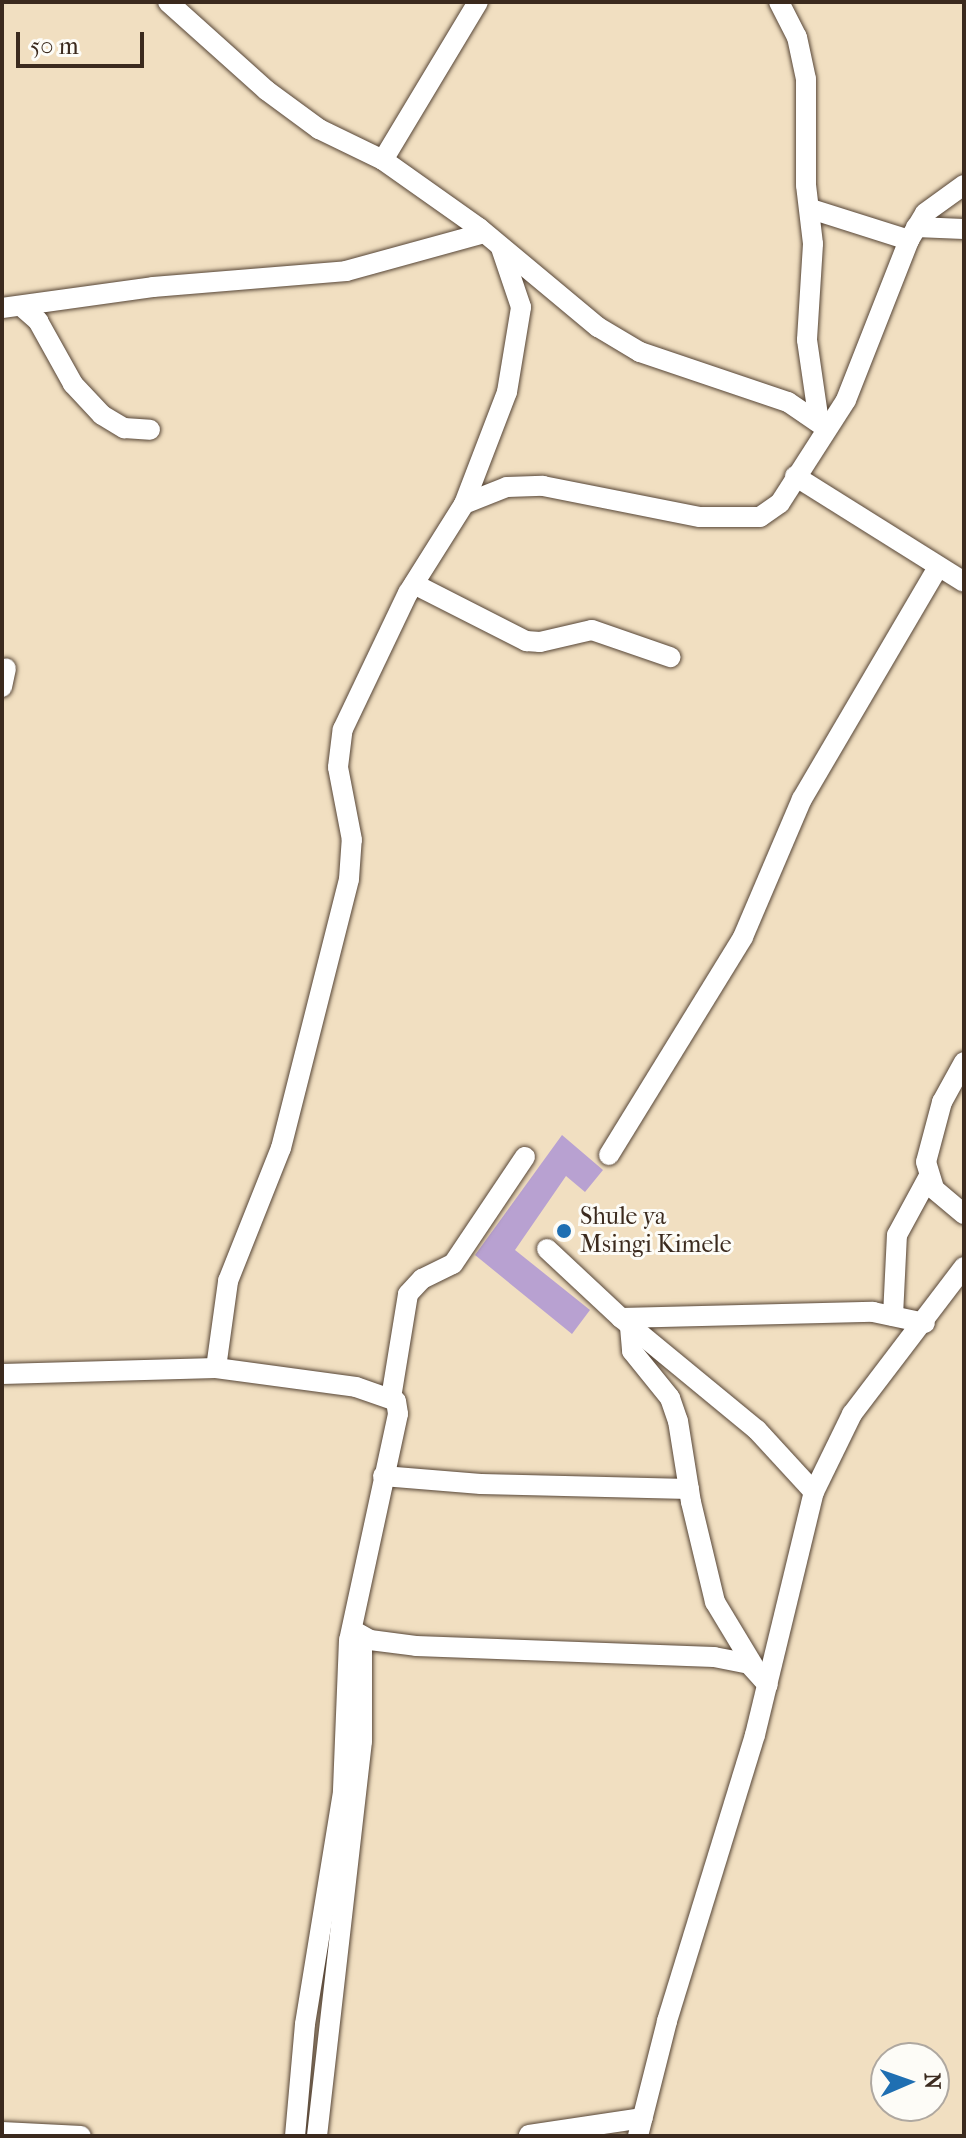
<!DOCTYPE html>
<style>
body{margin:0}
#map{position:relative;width:966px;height:2138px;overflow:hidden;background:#f1dfc1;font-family:"IM FELL French Canon",serif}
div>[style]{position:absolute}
.building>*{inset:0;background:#b8a1d1}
.roads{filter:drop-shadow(0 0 2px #564536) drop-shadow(0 0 2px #564536)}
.minor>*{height:20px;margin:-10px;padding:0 10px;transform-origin:10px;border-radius:10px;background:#fff}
.dots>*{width:22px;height:22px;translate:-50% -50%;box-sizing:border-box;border:4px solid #fdfcf7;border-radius:50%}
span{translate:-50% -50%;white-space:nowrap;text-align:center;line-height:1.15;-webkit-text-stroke:6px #fdfcf7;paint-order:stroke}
.poi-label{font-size:24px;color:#3b2a1e}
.left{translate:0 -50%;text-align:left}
.frame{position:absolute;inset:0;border:4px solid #3b2a1e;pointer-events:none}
.north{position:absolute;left:870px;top:2042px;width:80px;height:80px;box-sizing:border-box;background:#fdfcf7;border:2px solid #afa8a0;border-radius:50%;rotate:88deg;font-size:22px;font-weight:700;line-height:32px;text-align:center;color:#3b2a1e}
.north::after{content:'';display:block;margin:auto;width:28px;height:36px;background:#1f6fb2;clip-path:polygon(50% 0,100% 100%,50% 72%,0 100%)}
.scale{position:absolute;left:16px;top:32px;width:128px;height:36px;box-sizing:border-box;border:4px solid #3b2a1e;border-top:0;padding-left:10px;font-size:24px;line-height:28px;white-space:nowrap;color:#3b2a1e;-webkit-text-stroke:6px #fdfcf7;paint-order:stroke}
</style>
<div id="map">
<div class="building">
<div style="clip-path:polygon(562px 1135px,603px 1170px,585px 1192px,566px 1176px,515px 1250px,590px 1310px,572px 1334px,475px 1255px)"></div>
</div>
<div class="roads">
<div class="minor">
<div style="left:168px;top:2px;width:132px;rotate:41.9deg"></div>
<div style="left:266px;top:90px;width:66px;rotate:36.3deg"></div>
<div style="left:319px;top:129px;width:71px;rotate:25.8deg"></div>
<div style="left:383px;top:160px;width:118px;rotate:35.3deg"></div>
<div style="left:479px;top:228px;width:155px;rotate:39.8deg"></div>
<div style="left:598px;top:327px;width:49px;rotate:30.8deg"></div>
<div style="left:640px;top:352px;width:156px;rotate:18.7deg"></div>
<div style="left:788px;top:402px;width:46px;rotate:34.4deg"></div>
<div style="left:779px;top:2px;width:39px;rotate:63deg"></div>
<div style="left:797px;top:37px;width:43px;rotate:77.9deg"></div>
<div style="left:806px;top:79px;width:106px;rotate:90deg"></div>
<div style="left:806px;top:185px;width:59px;rotate:83.2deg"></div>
<div style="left:813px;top:244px;width:96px;rotate:93.6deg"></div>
<div style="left:807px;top:340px;width:83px;rotate:81.7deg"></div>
<div style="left:383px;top:160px;width:184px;rotate:-59deg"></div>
<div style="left:811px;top:209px;width:103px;rotate:17.6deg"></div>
<div style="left:916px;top:227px;width:48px;rotate:2.4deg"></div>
<div style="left:21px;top:306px;width:23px;rotate:41deg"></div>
<div style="left:38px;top:321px;width:72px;rotate:60.9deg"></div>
<div style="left:73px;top:384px;width:42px;rotate:46.9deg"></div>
<div style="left:102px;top:415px;width:26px;rotate:31deg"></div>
<div style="left:124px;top:428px;width:26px;rotate:4deg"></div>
<div style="left:2px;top:308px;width:152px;rotate:-7.9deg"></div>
<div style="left:153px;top:287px;width:194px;rotate:-4.7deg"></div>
<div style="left:346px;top:271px;width:143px;rotate:-15.4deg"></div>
<div style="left:795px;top:476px;width:199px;rotate:32.1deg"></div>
<div style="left:464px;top:504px;width:46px;rotate:-21.6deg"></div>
<div style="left:507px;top:487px;width:36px;rotate:-2deg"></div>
<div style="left:543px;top:486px;width:160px;rotate:11.2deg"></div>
<div style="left:700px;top:517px;width:60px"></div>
<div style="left:760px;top:517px;width:24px;rotate:-35deg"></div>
<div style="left:780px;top:503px;width:122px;rotate:-57.3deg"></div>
<div style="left:846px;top:400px;width:172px;rotate:-68.5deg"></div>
<div style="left:909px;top:240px;width:31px;rotate:-59deg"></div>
<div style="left:925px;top:213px;width:48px;rotate:-35.7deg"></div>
<div style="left:414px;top:584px;width:126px;rotate:27deg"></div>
<div style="left:526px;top:641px;width:14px;rotate:4deg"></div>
<div style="left:540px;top:642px;width:53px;rotate:-13deg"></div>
<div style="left:592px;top:630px;width:83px;rotate:19.1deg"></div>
<div style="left:2px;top:687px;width:19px;rotate:-78deg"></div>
<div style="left:964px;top:1062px;width:46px;rotate:118.8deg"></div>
<div style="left:942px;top:1102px;width:62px;rotate:104.9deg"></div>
<div style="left:926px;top:1162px;width:28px;rotate:73deg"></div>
<div style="left:934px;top:1189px;width:39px;rotate:40deg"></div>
<div style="left:609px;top:1155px;width:256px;rotate:-58.4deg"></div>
<div style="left:743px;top:937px;width:150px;rotate:-66.9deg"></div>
<div style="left:802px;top:799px;width:269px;rotate:-59.6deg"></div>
<div style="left:547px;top:1249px;width:101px;rotate:43deg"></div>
<div style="left:621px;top:1318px;width:176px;rotate:39.5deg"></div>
<div style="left:757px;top:1430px;width:84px;rotate:47.4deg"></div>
<div style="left:893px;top:1316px;width:81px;rotate:-87.2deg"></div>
<div style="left:897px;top:1235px;width:65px;rotate:-61.5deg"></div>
<div style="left:621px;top:1318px;width:252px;rotate:-1.4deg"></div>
<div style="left:873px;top:1312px;width:53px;rotate:11.9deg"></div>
<div style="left:630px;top:1327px;width:24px;rotate:85deg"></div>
<div style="left:632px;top:1351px;width:60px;rotate:51deg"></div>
<div style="left:670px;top:1398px;width:24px;rotate:71deg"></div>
<div style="left:678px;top:1421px;width:82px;rotate:80.9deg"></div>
<div style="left:691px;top:1502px;width:103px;rotate:76.5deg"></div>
<div style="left:715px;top:1602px;width:79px;rotate:58.9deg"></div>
<div style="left:216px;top:1368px;width:88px;rotate:-82.1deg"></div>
<div style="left:228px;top:1281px;width:143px;rotate:-68.3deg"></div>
<div style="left:281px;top:1148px;width:277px;rotate:-75.8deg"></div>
<div style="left:349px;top:879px;width:39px;rotate:-86deg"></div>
<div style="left:352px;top:840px;width:74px;rotate:-100.9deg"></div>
<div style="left:338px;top:767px;width:38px;rotate:-83deg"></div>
<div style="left:343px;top:729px;width:151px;rotate:-64.5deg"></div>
<div style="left:408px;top:593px;width:105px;rotate:-57.8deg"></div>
<div style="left:464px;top:504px;width:120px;rotate:-69deg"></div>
<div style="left:507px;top:392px;width:86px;rotate:-80.6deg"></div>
<div style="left:521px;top:307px;width:62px;rotate:-108.7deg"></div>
<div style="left:2px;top:1374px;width:214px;rotate:-1.6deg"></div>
<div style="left:216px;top:1368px;width:141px;rotate:7.7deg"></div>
<div style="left:356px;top:1387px;width:42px;rotate:19.3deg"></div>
<div style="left:396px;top:1401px;width:13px;rotate:81deg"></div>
<div style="left:398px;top:1414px;width:231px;rotate:102.2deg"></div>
<div style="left:349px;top:1640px;width:152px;rotate:92.3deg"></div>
<div style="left:343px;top:1792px;width:235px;rotate:99.3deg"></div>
<div style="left:305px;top:2024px;width:112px;rotate:95.1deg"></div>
<div style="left:391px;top:1398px;width:105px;rotate:-80.7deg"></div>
<div style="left:408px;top:1294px;width:21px;rotate:-47deg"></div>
<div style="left:422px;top:1279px;width:34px;rotate:-26deg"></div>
<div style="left:453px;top:1264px;width:129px;rotate:-56.1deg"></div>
<div style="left:383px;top:1476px;width:98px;rotate:4.7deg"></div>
<div style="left:481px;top:1484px;width:208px;rotate:1.4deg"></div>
<div style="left:354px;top:1631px;width:18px;rotate:29deg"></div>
<div style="left:370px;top:1640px;width:46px;rotate:7.4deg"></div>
<div style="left:416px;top:1646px;width:298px;rotate:2.1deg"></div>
<div style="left:714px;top:1657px;width:36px;rotate:11deg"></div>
<div style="left:749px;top:1664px;width:28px;rotate:48deg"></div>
<div style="left:2px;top:2132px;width:79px;rotate:2.9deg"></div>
<div style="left:529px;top:2135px;width:115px;rotate:-8.5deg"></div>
<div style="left:317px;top:2136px;width:398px;rotate:-83.5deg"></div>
<div style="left:362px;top:1741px;width:105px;rotate:-90deg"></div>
<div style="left:638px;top:2136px;width:119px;rotate:-75.8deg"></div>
<div style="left:667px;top:2021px;width:299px;rotate:-72.9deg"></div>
<div style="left:755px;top:1735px;width:250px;rotate:-76.4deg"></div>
<div style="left:814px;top:1492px;width:87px;rotate:-64deg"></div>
<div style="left:852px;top:1414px;width:185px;rotate:-52.7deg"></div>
</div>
</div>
<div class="dots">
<div style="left:564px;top:1231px;background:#1f6fb2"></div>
</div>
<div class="poi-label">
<span class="left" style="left:580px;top:1231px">Shule ya<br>Msingi Kimele</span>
</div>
<div class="frame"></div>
<div class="north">N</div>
<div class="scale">50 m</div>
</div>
